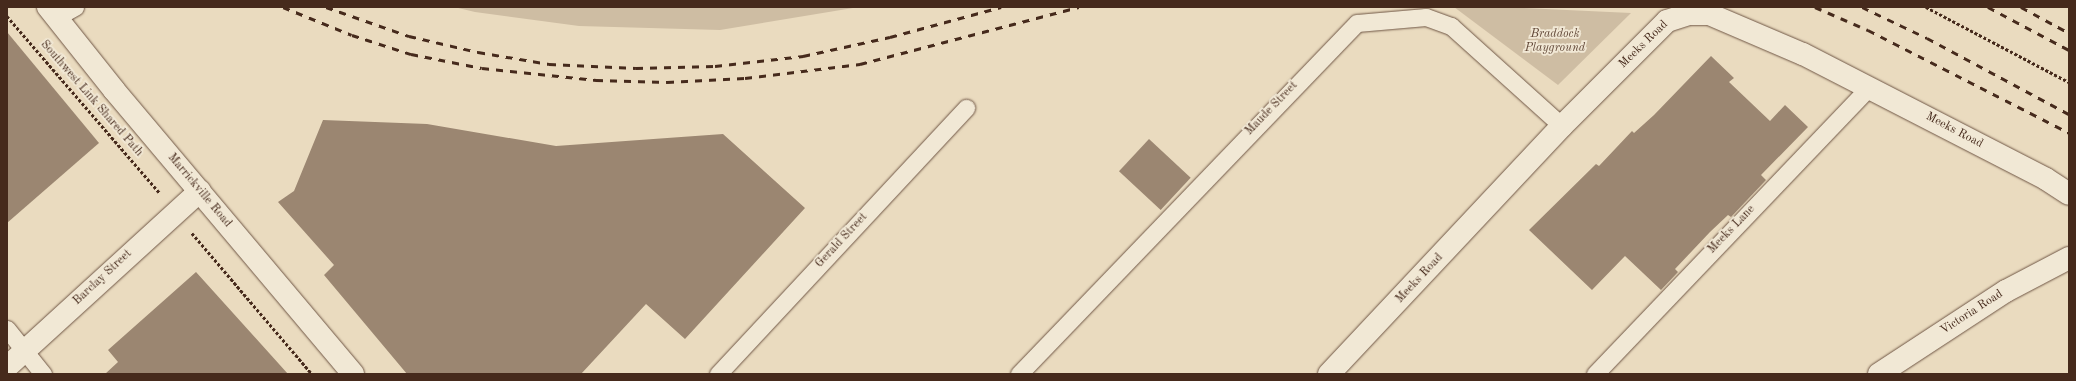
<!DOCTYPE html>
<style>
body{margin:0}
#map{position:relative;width:2076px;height:381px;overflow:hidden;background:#eadbbf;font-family:"Old Standard TT",serif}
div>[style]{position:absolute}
.green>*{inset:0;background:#cebda3}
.building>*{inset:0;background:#9b8671;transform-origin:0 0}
.path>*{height:2.5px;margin-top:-1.25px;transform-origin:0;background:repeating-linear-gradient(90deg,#462a1c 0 3px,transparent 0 5px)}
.roads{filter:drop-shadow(0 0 1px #6f5645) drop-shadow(0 0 1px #6f5645)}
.service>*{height:17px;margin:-8.5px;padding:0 8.5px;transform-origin:8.5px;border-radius:8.5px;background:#f1e8d5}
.minor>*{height:22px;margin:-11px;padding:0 11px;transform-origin:11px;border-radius:11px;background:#f1e8d5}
.tertiary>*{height:22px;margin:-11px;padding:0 11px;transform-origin:11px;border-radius:11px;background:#f1e8d5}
.secondary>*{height:22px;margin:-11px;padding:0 11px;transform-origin:11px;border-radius:11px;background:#f1e8d5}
.rail>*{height:3px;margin-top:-1.5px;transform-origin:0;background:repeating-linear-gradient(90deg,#462a1c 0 7px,transparent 0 14px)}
span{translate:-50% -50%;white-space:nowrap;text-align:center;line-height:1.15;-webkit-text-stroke:3.5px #f1e8d5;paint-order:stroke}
.park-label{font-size:12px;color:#614737;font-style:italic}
.street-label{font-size:12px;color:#462a1c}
.frame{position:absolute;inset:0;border:8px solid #462a1c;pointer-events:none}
</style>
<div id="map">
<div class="green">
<div style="clip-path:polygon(454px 7px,859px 7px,720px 30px,579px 26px,475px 12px)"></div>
<div style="clip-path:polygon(1454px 7px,1502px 7px,1631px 13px,1558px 85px)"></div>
</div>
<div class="building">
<div style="clip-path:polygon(7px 32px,99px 143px,7px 223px)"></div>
<div style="clip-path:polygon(1711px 56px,1734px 78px,1729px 82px,1770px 121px,1785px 105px,1808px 127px,1761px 175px,1766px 180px,1731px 217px,1728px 215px,1710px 232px,1675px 269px,1678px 272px,1661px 290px,1625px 256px,1592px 290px,1529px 230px,1596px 164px,1599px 166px,1632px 131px,1634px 133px,1654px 115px)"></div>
<div style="clip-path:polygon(323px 120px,427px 124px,556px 146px,723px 134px,805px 208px,685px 339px,646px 304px,581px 374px,407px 374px,324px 275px,334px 265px,278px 202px,294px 191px)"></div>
<div style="left:1149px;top:139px;width:57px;height:44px;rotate:43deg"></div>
<div style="clip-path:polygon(196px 272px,288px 374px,105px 374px,118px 362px,108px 350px)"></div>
</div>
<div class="path">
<div style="left:1926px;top:7px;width:161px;rotate:27.7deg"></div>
<div style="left:7px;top:16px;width:234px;rotate:49.2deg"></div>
<div style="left:192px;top:233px;width:185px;rotate:49.6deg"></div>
</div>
<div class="roads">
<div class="service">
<div style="left:55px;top:18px;width:23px;rotate:-29deg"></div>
<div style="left:7px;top:329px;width:58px;rotate:51.3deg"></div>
<div style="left:718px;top:374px;width:364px;rotate:-47deg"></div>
<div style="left:1019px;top:374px;width:487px;rotate:-46.1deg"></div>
<div style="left:1357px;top:23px;width:69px;rotate:-5deg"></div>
<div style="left:1426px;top:17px;width:27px;rotate:20deg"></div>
<div style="left:1451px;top:26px;width:149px;rotate:42deg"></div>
<div style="left:1595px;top:374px;width:397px;rotate:-46.3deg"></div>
</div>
<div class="minor">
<div style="left:7px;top:367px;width:261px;rotate:-42.4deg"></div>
<div style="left:1329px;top:374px;width:340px;rotate:-46.8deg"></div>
<div style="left:1562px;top:126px;width:148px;rotate:-45deg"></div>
<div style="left:1667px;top:21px;width:22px;rotate:-18deg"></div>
<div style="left:1688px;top:14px;width:21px"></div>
<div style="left:1709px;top:14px;width:102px;rotate:23.1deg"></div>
<div style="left:1803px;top:54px;width:273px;rotate:27.2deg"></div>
<div style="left:2046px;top:179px;width:27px;rotate:33deg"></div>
</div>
<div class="tertiary">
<div style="left:1879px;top:374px;width:152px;rotate:-33.2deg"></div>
<div style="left:2006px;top:291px;width:71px;rotate:-27.6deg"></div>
</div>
<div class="secondary">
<div style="left:48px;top:7px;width:106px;rotate:51.5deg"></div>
<div style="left:114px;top:90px;width:371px;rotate:49.9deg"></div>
</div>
</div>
<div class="rail">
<div style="left:283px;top:7px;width:74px;rotate:22.1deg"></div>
<div style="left:352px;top:35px;width:62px;rotate:17.9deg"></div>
<div style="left:411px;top:54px;width:72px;rotate:11.2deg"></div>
<div style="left:482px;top:68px;width:115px;rotate:6deg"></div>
<div style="left:596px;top:80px;width:71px;rotate:1.6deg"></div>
<div style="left:667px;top:82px;width:78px;rotate:-2.9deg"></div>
<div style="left:745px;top:78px;width:116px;rotate:-6.9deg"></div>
<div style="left:860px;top:64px;width:226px;rotate:-14.6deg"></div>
<div style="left:326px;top:7px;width:88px;rotate:19.3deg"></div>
<div style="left:409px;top:36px;width:71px;rotate:13.1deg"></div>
<div style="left:478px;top:52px;width:72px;rotate:9.6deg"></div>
<div style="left:549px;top:64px;width:87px;rotate:2.6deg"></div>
<div style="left:636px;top:68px;width:79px;rotate:-1.5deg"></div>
<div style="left:715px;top:66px;width:89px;rotate:-6.5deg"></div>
<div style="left:803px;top:56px;width:89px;rotate:-12.3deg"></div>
<div style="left:890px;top:37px;width:115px;rotate:-15.1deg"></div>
<div style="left:1815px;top:7px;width:58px;rotate:23.5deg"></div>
<div style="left:1868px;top:30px;width:226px;rotate:27.1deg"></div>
<div style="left:1862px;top:7px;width:72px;rotate:25.5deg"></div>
<div style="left:1927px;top:38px;width:161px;rotate:28.2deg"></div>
<div style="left:1988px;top:7px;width:92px;rotate:28deg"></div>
<div style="left:2021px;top:7px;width:55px;rotate:28.4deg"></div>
</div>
<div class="park-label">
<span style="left:1555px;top:42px">Braddock<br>Playground</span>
</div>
<div class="street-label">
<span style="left:1644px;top:45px;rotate:-44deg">Meeks Road</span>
<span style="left:91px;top:99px;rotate:49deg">Southwest Link Shared Path</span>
<span style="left:1272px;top:109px;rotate:-46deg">Maude Street</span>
<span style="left:1954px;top:131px;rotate:28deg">Meeks Road</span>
<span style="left:199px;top:191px;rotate:50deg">Marrickville Road</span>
<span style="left:1732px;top:230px;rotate:-46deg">Meeks Lane</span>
<span style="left:842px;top:241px;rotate:-47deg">Gerald Street</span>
<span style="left:103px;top:278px;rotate:-43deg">Barclay Street</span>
<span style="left:1420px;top:279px;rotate:-47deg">Meeks Road</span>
<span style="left:1972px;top:313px;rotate:-33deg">Victoria Road</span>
</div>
<div class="frame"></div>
</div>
